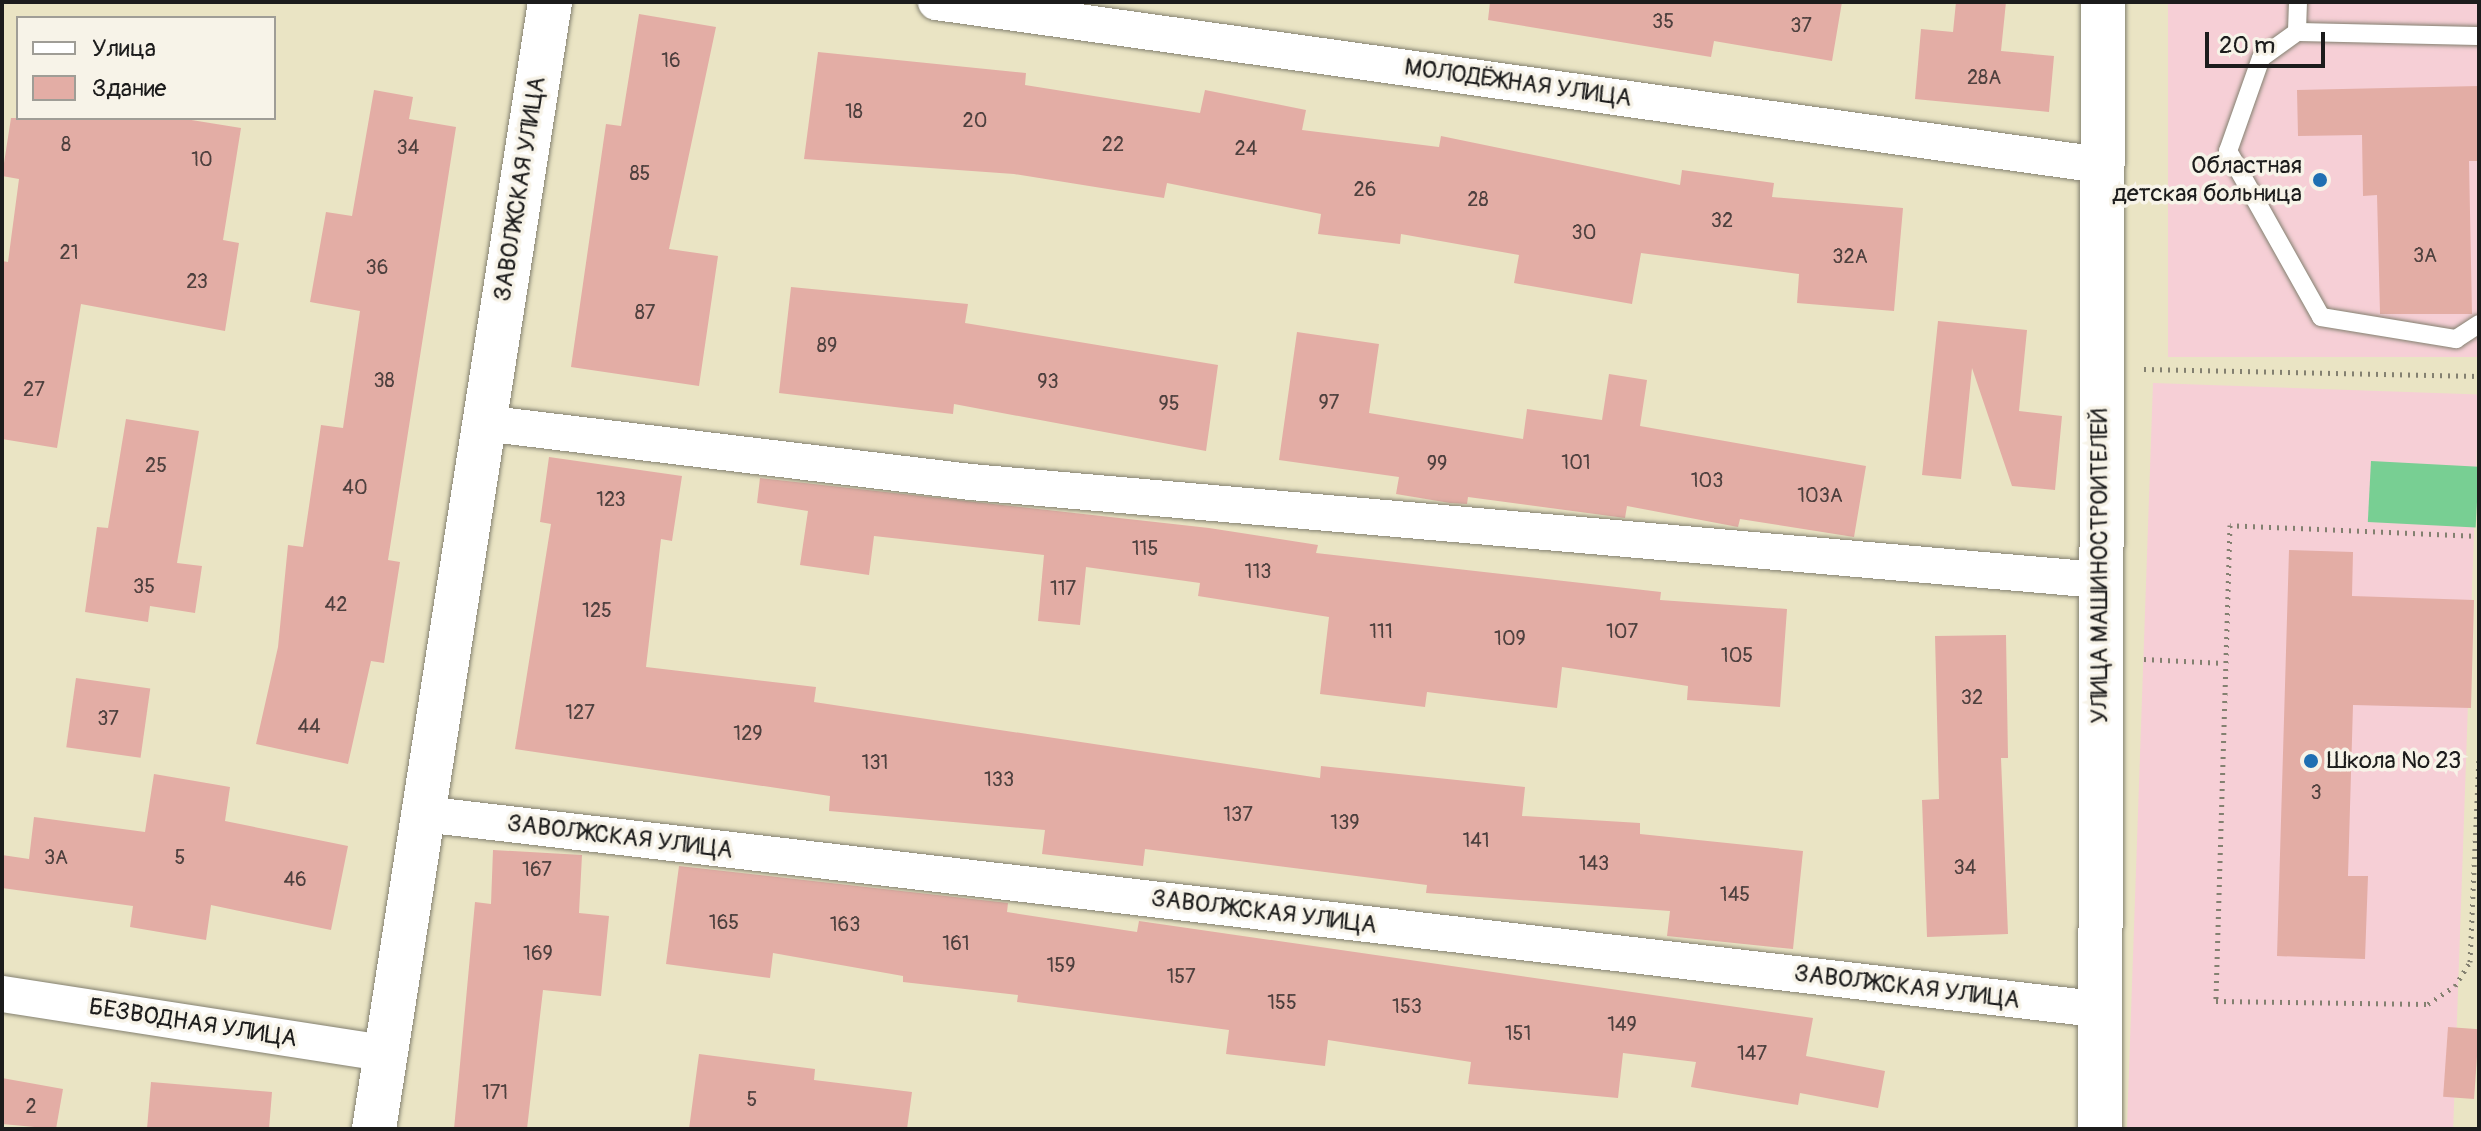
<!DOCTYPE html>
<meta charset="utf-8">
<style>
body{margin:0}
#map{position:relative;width:2481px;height:1131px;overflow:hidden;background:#eae4c4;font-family:Pangolin,sans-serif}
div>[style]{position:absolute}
.built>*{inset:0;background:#f6cfd6;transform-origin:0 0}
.green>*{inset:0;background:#78cf93;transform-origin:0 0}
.building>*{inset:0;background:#e3ada5;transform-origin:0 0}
.path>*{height:5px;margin-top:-2.5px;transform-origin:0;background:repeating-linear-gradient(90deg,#838070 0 2px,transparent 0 8px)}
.roads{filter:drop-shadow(0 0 2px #838070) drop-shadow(0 0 2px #838070)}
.lane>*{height:18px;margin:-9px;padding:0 9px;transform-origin:9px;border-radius:9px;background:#fff}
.street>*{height:36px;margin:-18px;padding:0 18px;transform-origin:18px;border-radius:18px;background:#fff}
.secondary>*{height:44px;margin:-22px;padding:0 22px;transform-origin:22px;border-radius:22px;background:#fff}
.dots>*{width:22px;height:22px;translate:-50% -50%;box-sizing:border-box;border:4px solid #f7f3e8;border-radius:50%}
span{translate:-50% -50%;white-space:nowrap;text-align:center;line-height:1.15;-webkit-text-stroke:7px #f7f3e8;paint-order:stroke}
.number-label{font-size:20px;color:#4e403e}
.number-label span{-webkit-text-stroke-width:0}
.street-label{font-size:24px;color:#1c1c1c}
.poi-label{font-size:24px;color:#1c1c1c}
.right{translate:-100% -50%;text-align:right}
.left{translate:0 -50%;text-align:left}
.frame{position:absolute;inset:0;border:4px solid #1c1c1c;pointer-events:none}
.legend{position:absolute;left:16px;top:16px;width:260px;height:104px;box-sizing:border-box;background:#f7f3e8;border:2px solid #9f9d96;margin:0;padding:10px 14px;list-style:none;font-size:24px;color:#1c1c1c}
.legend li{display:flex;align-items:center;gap:16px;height:40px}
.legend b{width:40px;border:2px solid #9f9d96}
.scale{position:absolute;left:2205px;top:32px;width:120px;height:36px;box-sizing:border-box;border:4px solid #1c1c1c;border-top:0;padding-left:10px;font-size:24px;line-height:28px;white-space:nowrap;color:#1c1c1c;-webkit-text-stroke:6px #f7f3e8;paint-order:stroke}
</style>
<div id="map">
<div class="built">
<div style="left:2168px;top:2px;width:311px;height:355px"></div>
<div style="left:2153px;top:383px;width:326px;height:746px;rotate:2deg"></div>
</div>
<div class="green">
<div style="left:2371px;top:461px;width:108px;height:61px;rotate:3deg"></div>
</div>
<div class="building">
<div style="clip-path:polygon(1490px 2px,1842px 2px,1832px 61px,1714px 41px,1711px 57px,1488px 20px)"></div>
<div style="clip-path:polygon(1956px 2px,2006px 2px,2001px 51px,2054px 56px,2049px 112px,1915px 99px,1921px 29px,1953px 32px)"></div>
<div style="clip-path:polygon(639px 14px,716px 27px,669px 249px,718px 256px,699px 386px,571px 367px,606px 124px,621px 126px)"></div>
<div style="clip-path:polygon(818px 52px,1026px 73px,1025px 85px,1200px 113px,1205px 90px,1306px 110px,1302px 130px,1439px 147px,1441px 136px,1680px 185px,1682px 170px,1774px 183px,1772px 197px,1903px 208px,1894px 311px,1797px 303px,1799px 274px,1641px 253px,1632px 304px,1514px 283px,1519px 255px,1401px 234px,1400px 244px,1318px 234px,1321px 214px,1167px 183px,1164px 198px,1014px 174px,804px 159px)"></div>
<div style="clip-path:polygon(2479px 86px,2479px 161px,2469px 161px,2472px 314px,2380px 314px,2377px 195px,2363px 196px,2362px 135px,2298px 136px,2297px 90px)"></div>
<div style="clip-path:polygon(374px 90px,413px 97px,409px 119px,456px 127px,388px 560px,400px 562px,384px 663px,371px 661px,348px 764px,256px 744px,278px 647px,288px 545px,303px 547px,321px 425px,343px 428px,360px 311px,310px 302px,326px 212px,352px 216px)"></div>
<div style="clip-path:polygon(11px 118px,179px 118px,241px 128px,223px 240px,239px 243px,225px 331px,81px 304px,57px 448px,2px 439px,2px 261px,8px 262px,19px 179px,2px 176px)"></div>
<div style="clip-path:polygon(791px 287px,968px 304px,965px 323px,1218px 365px,1206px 451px,954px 404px,953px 414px,779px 393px)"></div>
<div style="clip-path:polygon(1938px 321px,2027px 330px,2019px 411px,2062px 416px,2055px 490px,2012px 486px,1972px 368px,1961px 479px,1922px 475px)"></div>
<div style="clip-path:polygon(1297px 332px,1379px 344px,1369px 413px,1523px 439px,1527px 409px,1602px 420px,1609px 374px,1647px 380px,1640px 426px,1866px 466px,1854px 537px,1740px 519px,1738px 527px,1627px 506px,1625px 518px,1468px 497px,1467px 504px,1450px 503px,1396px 494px,1399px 477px,1279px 460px)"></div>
<div style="clip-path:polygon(126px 419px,199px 431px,177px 563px,202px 566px,195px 613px,150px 606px,148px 622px,85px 612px,97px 527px,108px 528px)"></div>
<div style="clip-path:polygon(549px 457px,682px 476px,672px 541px,661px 539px,646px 667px,816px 687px,814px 702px,1320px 778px,1321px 766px,1525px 787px,1522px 816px,1640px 823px,1640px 834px,1803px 851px,1793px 949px,1667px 936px,1670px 911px,1426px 893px,1427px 885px,1145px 849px,1143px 866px,1042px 854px,1045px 830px,829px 811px,830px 796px,515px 749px,551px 524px,540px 522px)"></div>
<div style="clip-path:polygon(760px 478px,1209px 528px,1318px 545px,1316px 553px,1661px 592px,1660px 600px,1787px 609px,1780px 707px,1687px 700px,1688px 686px,1562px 667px,1557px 708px,1427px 692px,1425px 707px,1320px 694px,1329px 617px,1198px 596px,1200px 583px,1086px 567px,1080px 625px,1038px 621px,1044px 555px,874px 536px,869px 575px,800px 565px,808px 511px,757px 503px)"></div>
<div style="clip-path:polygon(2289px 550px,2353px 552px,2352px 596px,2474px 600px,2471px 708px,2353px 705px,2348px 876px,2368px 876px,2365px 959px,2277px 956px)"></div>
<div style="clip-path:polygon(2006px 635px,2008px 758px,2001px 758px,2008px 934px,1927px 937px,1922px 800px,1939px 799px,1935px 636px)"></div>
<div style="left:76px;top:678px;width:75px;height:70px;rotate:8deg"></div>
<div style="clip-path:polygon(154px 774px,230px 787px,225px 821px,348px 846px,331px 930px,211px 905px,206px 940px,130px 927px,133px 906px,2px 888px,2px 855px,29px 859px,34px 817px,145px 832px)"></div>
<div style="clip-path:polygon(493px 850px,582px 855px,579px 913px,609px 916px,601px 996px,543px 990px,527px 1129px,454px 1129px,475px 902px,491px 904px)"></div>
<div style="clip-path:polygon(679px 866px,1008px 903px,1007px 912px,1137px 932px,1139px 921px,1813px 1018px,1806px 1056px,1885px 1071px,1878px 1108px,1800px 1093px,1798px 1105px,1691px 1087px,1696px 1062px,1623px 1053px,1618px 1098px,1468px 1084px,1471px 1062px,1328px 1040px,1325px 1066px,1226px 1054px,1229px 1030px,1017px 1002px,1018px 995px,903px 982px,903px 976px,773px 953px,770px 978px,666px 964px)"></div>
<div style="left:2448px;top:1027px;width:31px;height:70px;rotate:4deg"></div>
<div style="clip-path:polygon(699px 1054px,815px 1069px,814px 1080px,912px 1092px,907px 1129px,689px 1129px)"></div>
<div style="clip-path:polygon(2px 1078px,63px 1089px,56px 1129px,2px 1124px)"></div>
<div style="clip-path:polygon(151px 1082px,272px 1092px,269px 1129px,147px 1129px)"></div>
</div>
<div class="path">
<div style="left:2144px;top:369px;width:335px;rotate:1.2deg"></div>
<div style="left:2479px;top:536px;width:249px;rotate:-177.5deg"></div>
<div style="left:2230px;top:525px;width:476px;rotate:91.7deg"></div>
<div style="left:2216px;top:1001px;width:212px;rotate:0.8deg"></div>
<div style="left:2428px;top:1004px;width:32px;rotate:-34deg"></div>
<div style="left:2455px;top:986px;width:28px;rotate:-58deg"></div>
<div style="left:2470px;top:962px;width:207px;rotate:-87.5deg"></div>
<div style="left:2144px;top:659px;width:80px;rotate:2.9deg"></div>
</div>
<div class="roads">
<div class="lane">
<div style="left:2298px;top:2px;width:30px;rotate:92deg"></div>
<div style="left:2297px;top:32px;width:44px;rotate:144.2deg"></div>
<div style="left:2261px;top:58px;width:99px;rotate:109.5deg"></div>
<div style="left:2228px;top:151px;width:190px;rotate:60.7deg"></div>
<div style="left:2321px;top:317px;width:137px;rotate:9.3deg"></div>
<div style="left:2456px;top:339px;width:27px;rotate:-33deg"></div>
<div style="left:2297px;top:32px;width:182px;rotate:1.3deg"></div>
</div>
<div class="street">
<div style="left:936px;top:2px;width:1175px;rotate:7.97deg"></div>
<div style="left:483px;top:423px;width:492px;rotate:6.9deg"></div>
<div style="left:971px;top:482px;width:1131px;rotate:4.97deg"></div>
<div style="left:423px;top:814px;width:1692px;rotate:6.65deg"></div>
<div style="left:2px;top:994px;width:388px;rotate:8.8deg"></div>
</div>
<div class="secondary">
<div style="left:374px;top:1129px;width:1141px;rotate:-81.12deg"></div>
<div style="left:2100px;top:1129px;width:1127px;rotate:-89.85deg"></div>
</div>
</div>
<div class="dots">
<div style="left:2320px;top:180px;background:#1f6fb2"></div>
<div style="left:2311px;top:761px;background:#1f6fb2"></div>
</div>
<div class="number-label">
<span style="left:1663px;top:21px">35</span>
<span style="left:1801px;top:25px">37</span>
<span style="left:671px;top:60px">16</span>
<span style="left:1984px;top:77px">28А</span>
<span style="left:854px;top:111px">18</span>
<span style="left:975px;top:120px">20</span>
<span style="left:66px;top:144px">8</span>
<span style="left:1113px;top:144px">22</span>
<span style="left:408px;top:147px">34</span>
<span style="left:1246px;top:148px">24</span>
<span style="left:202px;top:159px">10</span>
<span style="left:640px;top:173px">85</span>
<span style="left:1365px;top:189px">26</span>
<span style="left:1478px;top:199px">28</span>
<span style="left:1722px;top:220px">32</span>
<span style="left:1584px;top:232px">30</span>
<span style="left:69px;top:252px">21</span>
<span style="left:2425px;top:255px">3А</span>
<span style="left:1850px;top:256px">32А</span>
<span style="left:377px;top:267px">36</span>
<span style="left:197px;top:281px">23</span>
<span style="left:645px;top:312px">87</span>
<span style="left:827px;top:345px">89</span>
<span style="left:384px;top:380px">38</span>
<span style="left:1048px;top:381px">93</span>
<span style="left:34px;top:389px">27</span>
<span style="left:1329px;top:402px">97</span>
<span style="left:1169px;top:403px">95</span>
<span style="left:1576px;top:462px">101</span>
<span style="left:1437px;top:463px">99</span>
<span style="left:156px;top:465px">25</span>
<span style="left:1707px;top:480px">103</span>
<span style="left:355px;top:487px">40</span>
<span style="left:1820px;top:495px">103А</span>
<span style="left:611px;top:499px">123</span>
<span style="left:1145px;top:548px">115</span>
<span style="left:1258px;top:571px">113</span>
<span style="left:144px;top:586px">35</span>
<span style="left:1063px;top:588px">117</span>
<span style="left:336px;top:604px">42</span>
<span style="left:597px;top:610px">125</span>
<span style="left:1381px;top:631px">111</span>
<span style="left:1622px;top:631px">107</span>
<span style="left:1510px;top:638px">109</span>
<span style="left:1737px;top:655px">105</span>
<span style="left:1972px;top:697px">32</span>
<span style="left:580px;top:712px">127</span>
<span style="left:108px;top:718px">37</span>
<span style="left:309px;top:726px">44</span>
<span style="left:748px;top:733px">129</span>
<span style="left:875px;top:762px">131</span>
<span style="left:999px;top:779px">133</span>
<span style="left:2316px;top:792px">3</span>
<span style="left:1238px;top:814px">137</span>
<span style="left:1345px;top:822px">139</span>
<span style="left:1476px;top:840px">141</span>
<span style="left:56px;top:857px">3А</span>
<span style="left:180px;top:857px">5</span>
<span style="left:1594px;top:863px">143</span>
<span style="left:1965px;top:867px">34</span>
<span style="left:537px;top:869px">167</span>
<span style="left:295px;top:879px">46</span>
<span style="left:1735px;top:894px">145</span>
<span style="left:724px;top:922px">165</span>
<span style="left:845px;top:924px">163</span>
<span style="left:956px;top:943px">161</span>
<span style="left:538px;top:953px">169</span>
<span style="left:1061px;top:965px">159</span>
<span style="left:1181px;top:976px">157</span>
<span style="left:1282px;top:1002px">155</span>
<span style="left:1407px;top:1006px">153</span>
<span style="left:1622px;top:1024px">149</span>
<span style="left:1518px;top:1033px">151</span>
<span style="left:1752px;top:1053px">147</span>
<span style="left:495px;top:1092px">171</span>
<span style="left:752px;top:1099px">5</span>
<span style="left:31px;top:1106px">2</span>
</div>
<div class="street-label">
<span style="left:1518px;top:83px;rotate:8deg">МОЛОДЁЖНАЯ УЛИЦА</span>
<span style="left:520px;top:189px;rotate:-81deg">ЗАВОЛЖСКАЯ УЛИЦА</span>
<span style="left:2100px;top:566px;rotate:-90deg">УЛИЦА МАШИНОСТРОИТЕЛЕЙ</span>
<span style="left:620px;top:837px;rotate:7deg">ЗАВОЛЖСКАЯ УЛИЦА</span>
<span style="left:1264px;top:912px;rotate:7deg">ЗАВОЛЖСКАЯ УЛИЦА</span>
<span style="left:1907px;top:987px;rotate:7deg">ЗАВОЛЖСКАЯ УЛИЦА</span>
<span style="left:193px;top:1023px;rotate:9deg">БЕЗВОДНАЯ УЛИЦА</span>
</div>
<div class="poi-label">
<span class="right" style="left:2302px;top:180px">Областная<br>детская больница</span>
<span class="left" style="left:2327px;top:761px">Школа № 23</span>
</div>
<div class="frame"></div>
<ul class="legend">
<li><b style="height:10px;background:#fff"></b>Улица</li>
<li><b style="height:22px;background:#e3ada5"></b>Здание</li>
</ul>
<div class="scale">20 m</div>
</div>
